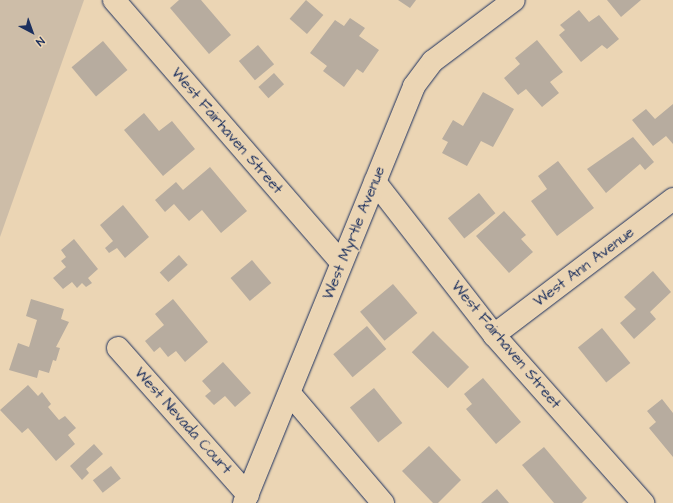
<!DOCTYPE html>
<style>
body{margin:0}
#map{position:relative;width:673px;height:503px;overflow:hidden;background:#ebd5b4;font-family:"Architects Daughter",sans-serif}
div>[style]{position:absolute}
.green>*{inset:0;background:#cdbda8}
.building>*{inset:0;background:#b7ac9f;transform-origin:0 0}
.roads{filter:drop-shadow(0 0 1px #1b2f5e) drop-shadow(0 0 1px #1b2f5e)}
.street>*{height:22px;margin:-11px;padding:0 11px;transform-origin:11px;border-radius:11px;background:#ebd5b4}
span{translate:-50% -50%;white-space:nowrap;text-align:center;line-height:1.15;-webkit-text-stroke:3px #ebd5b4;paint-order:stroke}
.street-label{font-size:15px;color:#1b2f5e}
.north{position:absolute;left:12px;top:12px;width:40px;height:40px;-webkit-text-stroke:3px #ebd5b4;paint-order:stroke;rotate:139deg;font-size:11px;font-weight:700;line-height:16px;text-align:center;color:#1b2f5e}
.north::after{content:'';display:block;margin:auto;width:14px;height:18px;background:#1b2f5e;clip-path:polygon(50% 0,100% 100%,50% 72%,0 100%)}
</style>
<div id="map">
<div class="green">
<div style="clip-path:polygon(0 0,84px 0,0 237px)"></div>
</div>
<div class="building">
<div style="clip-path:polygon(179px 0,201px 0,231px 35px,209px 54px,170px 8px)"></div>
<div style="left:306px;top:0;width:23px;height:25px;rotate:41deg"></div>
<div style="clip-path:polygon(398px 0,416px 0,410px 8px)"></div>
<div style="clip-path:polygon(607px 0,641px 0,621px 17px)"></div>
<div style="clip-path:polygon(579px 10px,589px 22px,599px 15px,619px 39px,607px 49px,602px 45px,581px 62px,559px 35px,565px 30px,560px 25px)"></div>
<div style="clip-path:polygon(350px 18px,365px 28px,359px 36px,379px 50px,363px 73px,357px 69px,344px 87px,323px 71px,327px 66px,310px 53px,335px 20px,344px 26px)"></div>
<div style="clip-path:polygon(537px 40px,563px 72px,550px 82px,559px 93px,542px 107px,526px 89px,518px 95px,504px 78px,520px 64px,515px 58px)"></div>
<div style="left:103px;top:41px;width:38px;height:41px;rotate:50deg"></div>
<div style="left:258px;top:45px;width:25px;height:25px;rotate:50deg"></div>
<div style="left:274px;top:73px;width:15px;height:21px;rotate:48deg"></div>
<div style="clip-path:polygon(483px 92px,514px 109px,493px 147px,481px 141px,467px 166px,442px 153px,448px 142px,442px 139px,453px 120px,463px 126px)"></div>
<div style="clip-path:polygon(673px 104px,673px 144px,666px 136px,653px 146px,632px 120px,646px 109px,655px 119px)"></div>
<div style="clip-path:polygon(144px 113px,159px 131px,172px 121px,195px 149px,163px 176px,124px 130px)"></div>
<div style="clip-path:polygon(633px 137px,654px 162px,645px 170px,640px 164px,606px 193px,587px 169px)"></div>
<div style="clip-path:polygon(558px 161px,594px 208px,557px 236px,531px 201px,547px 189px,538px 176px)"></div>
<div style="clip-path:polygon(210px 167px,247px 211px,221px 233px,202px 210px,189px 221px,174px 204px,165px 212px,155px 200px,176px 182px,183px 190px)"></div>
<div style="left:479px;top:193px;width:26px;height:40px;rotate:51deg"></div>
<div style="clip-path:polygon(123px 205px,149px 237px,125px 258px,117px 248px,109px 253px,105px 248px,113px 241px,100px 225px)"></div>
<div style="clip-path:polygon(504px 211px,526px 235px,521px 239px,533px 252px,509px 273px,476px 236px)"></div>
<div style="clip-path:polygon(74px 239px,98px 269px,88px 278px,92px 283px,86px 287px,82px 283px,77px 288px,72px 282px,63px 289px,53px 278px,66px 267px,61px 261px,66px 257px,61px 250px)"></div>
<div style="left:179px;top:255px;width:13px;height:26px;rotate:48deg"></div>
<div style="left:252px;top:260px;width:30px;height:28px;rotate:50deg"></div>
<div style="clip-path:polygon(653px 271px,671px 292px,650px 312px,656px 319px,634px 339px,620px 323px,636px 309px,624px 297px)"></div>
<div style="left:393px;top:284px;width:38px;height:43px;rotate:50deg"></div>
<div style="clip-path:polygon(31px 299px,64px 309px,61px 319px,69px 322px,56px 347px,60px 348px,56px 361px,53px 360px,49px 373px,39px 370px,37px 378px,9px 370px,18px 343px,29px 347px,37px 320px,26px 316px)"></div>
<div style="clip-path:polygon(173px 299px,208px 342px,185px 362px,176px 351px,168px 357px,160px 347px,154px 352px,145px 341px,164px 325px,155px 314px)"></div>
<div style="left:367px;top:326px;width:30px;height:44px;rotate:50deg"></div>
<div style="left:602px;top:328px;width:45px;height:31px;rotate:51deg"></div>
<div style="left:433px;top:331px;width:51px;height:30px;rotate:45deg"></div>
<div style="clip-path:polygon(223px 362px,251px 393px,235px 407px,225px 396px,214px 405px,205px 396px,211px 391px,202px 381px)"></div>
<div style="clip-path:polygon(483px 378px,521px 422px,496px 444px,466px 409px,472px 404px,464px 394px)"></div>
<div style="clip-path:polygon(28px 385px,38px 396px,42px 392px,51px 404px,48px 407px,59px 420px,65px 416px,76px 428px,68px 435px,75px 444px,56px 461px,28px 428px,22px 433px,0 410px)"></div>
<div style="left:374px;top:388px;width:45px;height:31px;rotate:51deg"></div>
<div style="clip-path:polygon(662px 399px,673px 413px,673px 457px,649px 428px,656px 422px,647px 411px)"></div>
<div style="clip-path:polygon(94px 444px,103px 454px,86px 469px,89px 473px,82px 480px,70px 466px)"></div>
<div style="clip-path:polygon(429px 446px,461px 480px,438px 503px,433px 503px,402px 471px)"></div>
<div style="clip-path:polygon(544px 447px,587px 498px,582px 503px,554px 503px,522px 465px)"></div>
<div style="left:111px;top:466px;width:16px;height:23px;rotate:52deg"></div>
<div style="clip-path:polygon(497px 489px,509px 503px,481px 503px)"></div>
</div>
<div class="roads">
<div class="street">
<div style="left:114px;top:0;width:345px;rotate:49.1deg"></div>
<div style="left:375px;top:182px;width:194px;rotate:52.1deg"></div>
<div style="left:494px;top:335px;width:225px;rotate:48.4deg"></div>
<div style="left:494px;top:335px;width:225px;rotate:-37.2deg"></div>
<div style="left:118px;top:348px;width:196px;rotate:48.5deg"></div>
<div style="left:291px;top:395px;width:142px;rotate:49.6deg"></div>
<div style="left:244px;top:503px;width:450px;rotate:-67.8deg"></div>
<div style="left:414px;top:86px;width:31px;rotate:-53deg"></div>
<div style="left:433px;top:61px;width:101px;rotate:-37deg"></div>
</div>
</div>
<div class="street-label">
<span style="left:227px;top:131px;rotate:49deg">West Fairhaven Street</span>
<span style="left:354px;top:233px;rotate:-68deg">West Myrtle Avenue</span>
<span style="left:584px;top:267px;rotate:-37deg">West Ann Avenue</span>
<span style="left:506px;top:345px;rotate:50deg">West Fairhaven Street</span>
<span style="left:183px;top:421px;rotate:48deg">West Nevada Court</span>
</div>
<div class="north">N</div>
</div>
